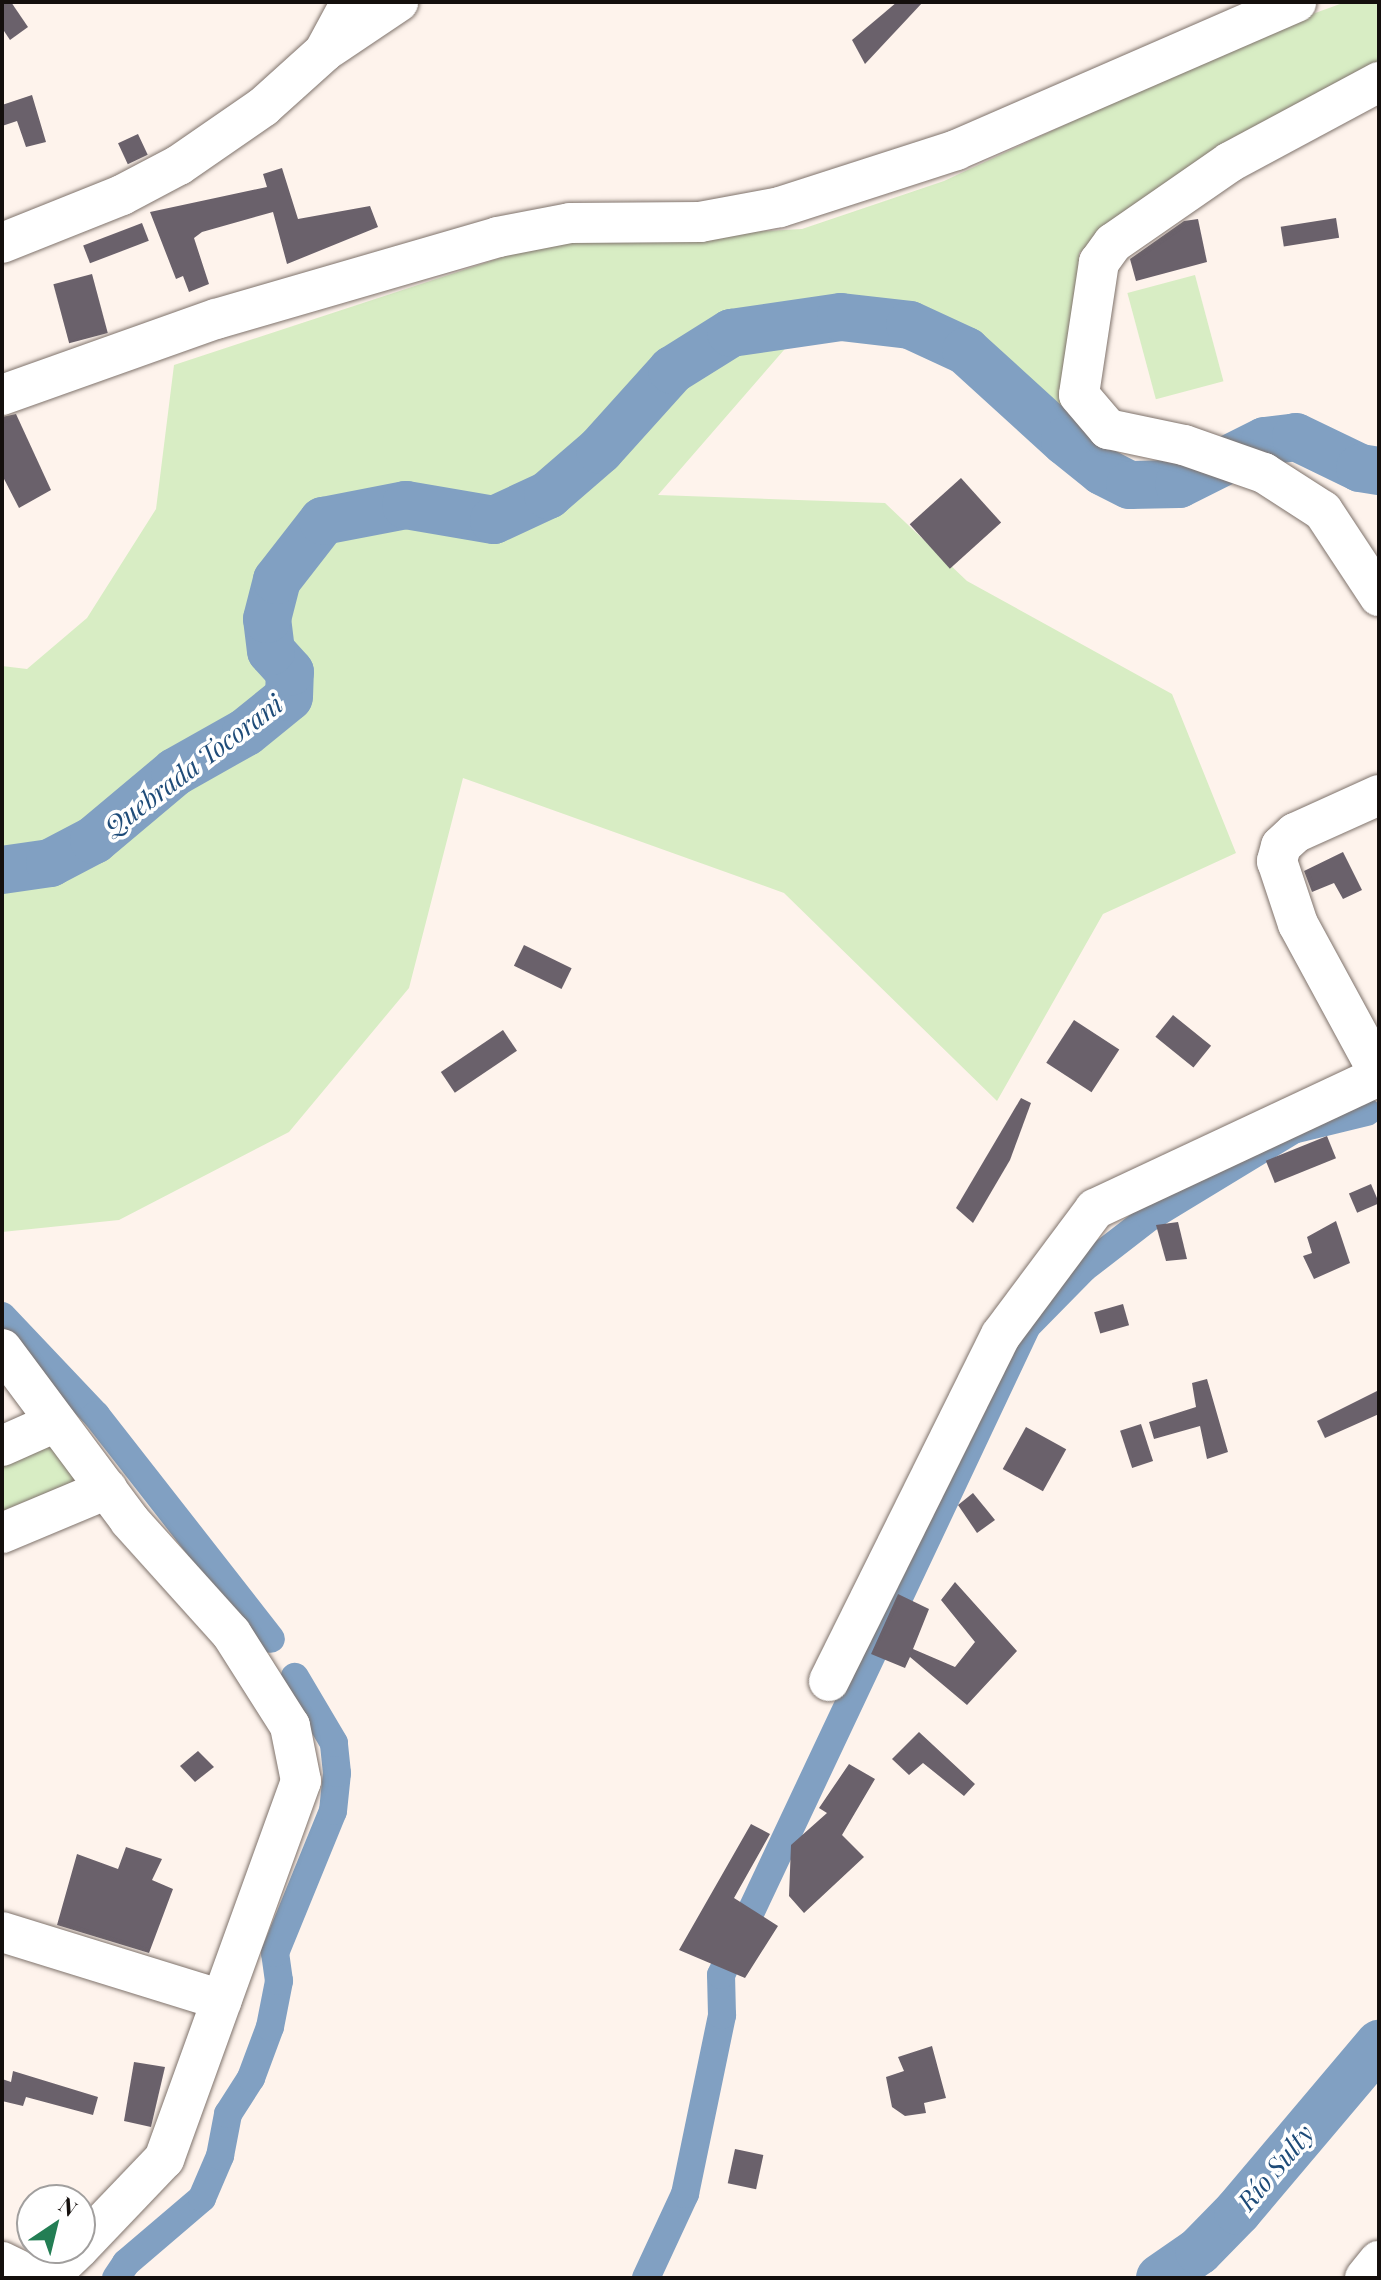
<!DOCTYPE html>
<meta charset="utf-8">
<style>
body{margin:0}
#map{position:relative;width:1381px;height:2280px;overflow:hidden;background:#fef3ec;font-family:"Playfair Display",serif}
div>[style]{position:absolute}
.green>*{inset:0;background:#d8edc4;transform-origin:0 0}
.canal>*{height:28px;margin:-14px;padding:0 14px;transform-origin:14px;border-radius:14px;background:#81a0c2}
.river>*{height:48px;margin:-24px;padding:0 24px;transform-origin:24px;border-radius:24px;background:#81a0c2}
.building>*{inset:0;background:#6a616b;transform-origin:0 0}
.roads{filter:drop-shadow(0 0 2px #7f736c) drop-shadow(0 0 2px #7f736c)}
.minor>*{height:40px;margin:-20px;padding:0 20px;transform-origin:20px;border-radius:20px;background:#fff}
span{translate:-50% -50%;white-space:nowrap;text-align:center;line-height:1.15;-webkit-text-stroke:7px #fff;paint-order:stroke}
.water-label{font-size:26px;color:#1e4b78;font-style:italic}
.frame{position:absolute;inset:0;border:4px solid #140f0d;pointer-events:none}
.north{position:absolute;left:16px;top:2184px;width:80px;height:80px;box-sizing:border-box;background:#fff;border:2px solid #a19f9e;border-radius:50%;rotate:35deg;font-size:22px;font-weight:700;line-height:32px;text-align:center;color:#140f0d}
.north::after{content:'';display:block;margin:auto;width:28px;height:36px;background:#237e54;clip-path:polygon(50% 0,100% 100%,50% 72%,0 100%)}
</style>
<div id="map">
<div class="green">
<div style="clip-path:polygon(1379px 2px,1379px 68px,1180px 182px,1079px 253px,1092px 459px,993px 369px,936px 343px,868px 336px,790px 343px,658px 495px,885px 503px,967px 581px,1172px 694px,1236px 853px,1103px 914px,997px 1101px,784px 893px,463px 778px,409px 988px,289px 1132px,119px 1220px,2px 1232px,2px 666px,27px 669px,87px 618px,156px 509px,174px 365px,546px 243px,802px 229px,944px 181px,1271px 29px,1340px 4px)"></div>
<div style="left:1195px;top:275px;width:110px;height:70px;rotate:75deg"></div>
<div style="clip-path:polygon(50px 1444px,80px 1479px,2px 1511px,2px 1465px)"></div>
</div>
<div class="canal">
<div style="left:2px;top:1316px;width:137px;rotate:46.5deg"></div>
<div style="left:96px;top:1415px;width:284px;rotate:52deg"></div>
<div style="left:116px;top:2278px;width:18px;rotate:-56deg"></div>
<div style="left:126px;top:2263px;width:100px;rotate:-40.5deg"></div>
<div style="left:202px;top:2198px;width:46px;rotate:-66.8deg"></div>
<div style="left:220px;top:2156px;width:43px;rotate:-79.2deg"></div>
<div style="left:228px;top:2114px;width:43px;rotate:-57.4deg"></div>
<div style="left:251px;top:2078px;width:54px;rotate:-69.6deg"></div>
<div style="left:270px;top:2027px;width:47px;rotate:-78.9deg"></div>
<div style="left:279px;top:1981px;width:28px;rotate:-98deg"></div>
<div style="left:275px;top:1953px;width:153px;rotate:-67.8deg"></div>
<div style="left:333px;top:1811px;width:38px;rotate:-84deg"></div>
<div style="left:337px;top:1773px;width:30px;rotate:-96deg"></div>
<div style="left:334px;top:1743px;width:77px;rotate:-120.6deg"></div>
<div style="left:646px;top:2278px;width:93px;rotate:-65.1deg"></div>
<div style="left:685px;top:2194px;width:183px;rotate:-78.3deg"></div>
<div style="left:722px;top:2015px;width:40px;rotate:-91.4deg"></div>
<div style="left:721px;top:1975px;width:718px;rotate:-64.76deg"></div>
<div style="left:1027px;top:1326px;width:81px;rotate:-45.5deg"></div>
<div style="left:1084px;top:1268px;width:83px;rotate:-37.7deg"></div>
<div style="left:1150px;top:1217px;width:167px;rotate:-31.3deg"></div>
<div style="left:1293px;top:1130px;width:76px;rotate:-13.7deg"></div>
</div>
<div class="river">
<div style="left:2px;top:870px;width:49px;rotate:-8.3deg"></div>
<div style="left:50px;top:863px;width:50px;rotate:-27.6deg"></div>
<div style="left:94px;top:840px;width:106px;rotate:-40deg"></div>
<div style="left:175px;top:772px;width:81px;rotate:-29.4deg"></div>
<div style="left:246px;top:732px;width:55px;rotate:-39.1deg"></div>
<div style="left:289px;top:697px;width:25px;rotate:-88deg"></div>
<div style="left:290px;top:672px;width:28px;rotate:-132deg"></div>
<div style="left:271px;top:651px;width:32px;rotate:-97deg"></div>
<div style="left:267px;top:619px;width:40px;rotate:-75.6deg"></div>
<div style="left:277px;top:580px;width:75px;rotate:-52.1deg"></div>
<div style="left:323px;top:521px;width:85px;rotate:-10.9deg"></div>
<div style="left:406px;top:505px;width:89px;rotate:9.7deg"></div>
<div style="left:494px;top:520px;width:60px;rotate:-24.8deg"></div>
<div style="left:548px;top:495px;width:69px;rotate:-40.9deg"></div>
<div style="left:600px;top:450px;width:108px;rotate:-48deg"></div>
<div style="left:672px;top:370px;width:70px;rotate:-32.1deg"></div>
<div style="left:731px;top:333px;width:111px;rotate:-8.3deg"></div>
<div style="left:841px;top:317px;width:69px;rotate:6.6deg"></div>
<div style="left:910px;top:325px;width:62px;rotate:24.9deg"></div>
<div style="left:966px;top:351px;width:134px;rotate:42.3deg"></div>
<div style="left:1065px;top:441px;width:48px;rotate:39deg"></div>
<div style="left:1102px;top:471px;width:31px;rotate:27deg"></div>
<div style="left:1130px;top:485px;width:49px;rotate:-1.2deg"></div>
<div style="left:1179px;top:484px;width:96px;rotate:-26.6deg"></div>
<div style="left:1265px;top:441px;width:31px;rotate:-7deg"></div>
<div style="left:1296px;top:437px;width:71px;rotate:25.8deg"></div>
<div style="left:1360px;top:468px;width:19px;rotate:9deg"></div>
<div style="left:1160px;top:2278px;width:47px;rotate:-34.7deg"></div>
<div style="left:1199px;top:2251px;width:56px;rotate:-45.7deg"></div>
<div style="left:1238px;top:2211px;width:219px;rotate:-49.8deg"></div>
</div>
<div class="building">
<div style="clip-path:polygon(2px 2px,11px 2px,28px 27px,10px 40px,2px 28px)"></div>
<div style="clip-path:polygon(897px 2px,923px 2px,865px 64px,852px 40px)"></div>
<div style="clip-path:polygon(32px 95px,46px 142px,26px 147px,17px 121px,2px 126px,2px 105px)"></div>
<div style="left:138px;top:134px;width:23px;height:22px;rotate:65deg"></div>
<div style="clip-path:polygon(282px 168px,298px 219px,370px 206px,378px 227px,287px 264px,273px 212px,202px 232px,194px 238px,209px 284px,189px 292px,183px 276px,176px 279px,150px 212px,267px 187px,263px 174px)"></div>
<div style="left:1336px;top:218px;width:20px;height:56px;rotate:81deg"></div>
<div style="clip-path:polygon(1198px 219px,1207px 262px,1136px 281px,1130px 259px,1184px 221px)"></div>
<div style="left:142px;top:223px;width:19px;height:63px;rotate:69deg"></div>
<div style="left:92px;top:274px;width:61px;height:40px;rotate:75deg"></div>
<div style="clip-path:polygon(16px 414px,51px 490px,19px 508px,2px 475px,2px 417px)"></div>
<div style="left:961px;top:478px;width:60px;height:69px;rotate:48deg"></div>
<div style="clip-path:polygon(1343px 852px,1362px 890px,1343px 899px,1334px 883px,1312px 892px,1304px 871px)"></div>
<div style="left:524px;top:945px;width:53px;height:23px;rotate:26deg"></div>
<div style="left:1173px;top:1015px;width:49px;height:28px;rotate:39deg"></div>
<div style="left:1074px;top:1020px;width:54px;height:51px;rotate:33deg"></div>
<div style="left:503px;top:1030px;width:25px;height:75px;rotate:56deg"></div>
<div style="clip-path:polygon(1021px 1098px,1031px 1103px,1010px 1160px,973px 1223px,956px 1208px)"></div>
<div style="left:1327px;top:1136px;width:24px;height:66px;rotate:68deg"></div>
<div style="left:1371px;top:1184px;width:21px;height:24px;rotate:67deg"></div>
<div style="clip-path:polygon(1336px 1221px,1350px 1263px,1314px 1279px,1303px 1256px,1312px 1253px,1307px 1237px)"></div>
<div style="clip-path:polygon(1178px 1222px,1187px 1259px,1166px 1261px,1156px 1225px)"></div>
<div style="left:1123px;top:1304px;width:22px;height:30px;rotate:74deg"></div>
<div style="clip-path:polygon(1207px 1379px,1228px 1452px,1207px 1459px,1200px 1426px,1154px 1439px,1149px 1422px,1196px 1407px,1192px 1383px)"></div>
<div style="clip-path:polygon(1379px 1390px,1379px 1414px,1325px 1438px,1317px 1421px)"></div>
<div style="left:1141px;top:1424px;width:39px;height:22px;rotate:72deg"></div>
<div style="left:1026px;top:1427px;width:46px;height:48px;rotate:29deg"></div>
<div style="clip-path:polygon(973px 1493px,995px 1520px,977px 1533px,958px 1505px)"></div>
<div style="clip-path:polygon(955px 1582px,1017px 1651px,967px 1705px,910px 1657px,905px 1668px,871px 1654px,898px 1594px,929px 1609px,913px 1649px,955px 1667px,975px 1642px,941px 1600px)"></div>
<div style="clip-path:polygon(919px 1732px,975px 1784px,964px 1796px,923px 1763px,909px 1775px,892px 1759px)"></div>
<div style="clip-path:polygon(198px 1751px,214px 1767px,195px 1782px,180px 1766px)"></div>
<div style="clip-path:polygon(849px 1764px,875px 1779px,842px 1835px,864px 1857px,804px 1913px,789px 1896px,791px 1845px,827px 1813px,819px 1808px)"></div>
<div style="clip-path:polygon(751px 1824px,770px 1834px,734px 1898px,778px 1926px,745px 1978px,679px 1950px)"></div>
<div style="clip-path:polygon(126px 1847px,162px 1859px,152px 1880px,173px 1889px,149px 1953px,57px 1925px,77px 1854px,118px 1869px)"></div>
<div style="clip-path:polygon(932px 2046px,946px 2098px,924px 2103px,926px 2113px,905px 2116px,892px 2107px,886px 2077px,904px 2071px,898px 2057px)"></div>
<div style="clip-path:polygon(134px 2062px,165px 2067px,151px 2127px,124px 2121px)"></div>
<div style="clip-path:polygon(13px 2071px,98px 2097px,93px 2115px,26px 2097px,23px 2106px,2px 2101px,2px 2079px,11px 2082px)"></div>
<div style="left:735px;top:2149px;width:29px;height:35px;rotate:12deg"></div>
</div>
<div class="roads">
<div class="minor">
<div style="left:331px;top:47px;width:81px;rotate:-33.9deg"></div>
<div style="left:1379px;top:82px;width:169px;rotate:151.8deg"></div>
<div style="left:1230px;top:162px;width:142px;rotate:145.3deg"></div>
<div style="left:1113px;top:243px;width:24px;rotate:126deg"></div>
<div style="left:1099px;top:262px;width:134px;rotate:98.6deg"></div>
<div style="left:1079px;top:395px;width:45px;rotate:49.5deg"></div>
<div style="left:1108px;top:429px;width:78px;rotate:11.9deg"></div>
<div style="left:1184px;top:445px;width:85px;rotate:19.3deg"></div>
<div style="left:1264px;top:473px;width:70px;rotate:32.8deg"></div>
<div style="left:1323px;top:511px;width:102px;rotate:56.6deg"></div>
<div style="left:2px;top:243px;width:129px;rotate:-21.8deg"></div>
<div style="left:122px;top:195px;width:64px;rotate:-27.8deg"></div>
<div style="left:179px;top:165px;width:102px;rotate:-34.6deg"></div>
<div style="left:263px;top:107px;width:82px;rotate:-42deg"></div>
<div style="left:324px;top:52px;width:57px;rotate:-61.6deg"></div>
<div style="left:2px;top:395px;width:227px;rotate:-19.6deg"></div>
<div style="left:216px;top:319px;width:294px;rotate:-16.2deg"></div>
<div style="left:498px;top:237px;width:73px;rotate:-11deg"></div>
<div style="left:570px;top:223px;width:130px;rotate:-0.4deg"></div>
<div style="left:700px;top:222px;width:81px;rotate:-10.6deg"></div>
<div style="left:780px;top:207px;width:185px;rotate:-17.9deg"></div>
<div style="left:956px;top:150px;width:371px;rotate:-23.5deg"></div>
<div style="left:1379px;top:795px;width:92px;rotate:155.7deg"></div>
<div style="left:1295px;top:833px;width:19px;rotate:137deg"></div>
<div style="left:1281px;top:846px;width:16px;rotate:105deg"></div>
<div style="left:1277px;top:861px;width:66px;rotate:71.6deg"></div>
<div style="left:1298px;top:924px;width:170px;rotate:61.5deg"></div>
<div style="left:2px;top:1349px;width:214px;rotate:53.3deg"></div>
<div style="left:130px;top:1521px;width:151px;rotate:48deg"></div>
<div style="left:231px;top:1633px;width:110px;rotate:57.6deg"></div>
<div style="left:290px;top:1726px;width:56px;rotate:78.7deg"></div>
<div style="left:301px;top:1781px;width:402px;rotate:109.9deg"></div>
<div style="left:164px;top:2159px;width:122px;rotate:133.7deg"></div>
<div style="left:2px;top:1446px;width:59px;rotate:-24deg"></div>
<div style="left:2px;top:1533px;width:114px;rotate:-22.7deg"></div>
<div style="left:829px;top:1681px;width:386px;rotate:-63.6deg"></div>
<div style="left:1001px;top:1335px;width:157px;rotate:-53.3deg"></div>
<div style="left:1095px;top:1209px;width:314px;rotate:-25.1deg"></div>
<div style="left:2px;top:1932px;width:230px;rotate:17.2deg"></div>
<div style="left:2px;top:2262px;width:37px;rotate:26deg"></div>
<div style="left:48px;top:2278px;width:43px;rotate:-44.1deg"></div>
<div style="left:1365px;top:2278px;width:22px;rotate:-51deg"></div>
</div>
</div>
<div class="water-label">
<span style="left:193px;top:765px;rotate:-37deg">Quebrada Tocorani</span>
<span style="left:1275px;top:2167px;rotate:-50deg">Río Sulty</span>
</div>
<div class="frame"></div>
<div class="north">N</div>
</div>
